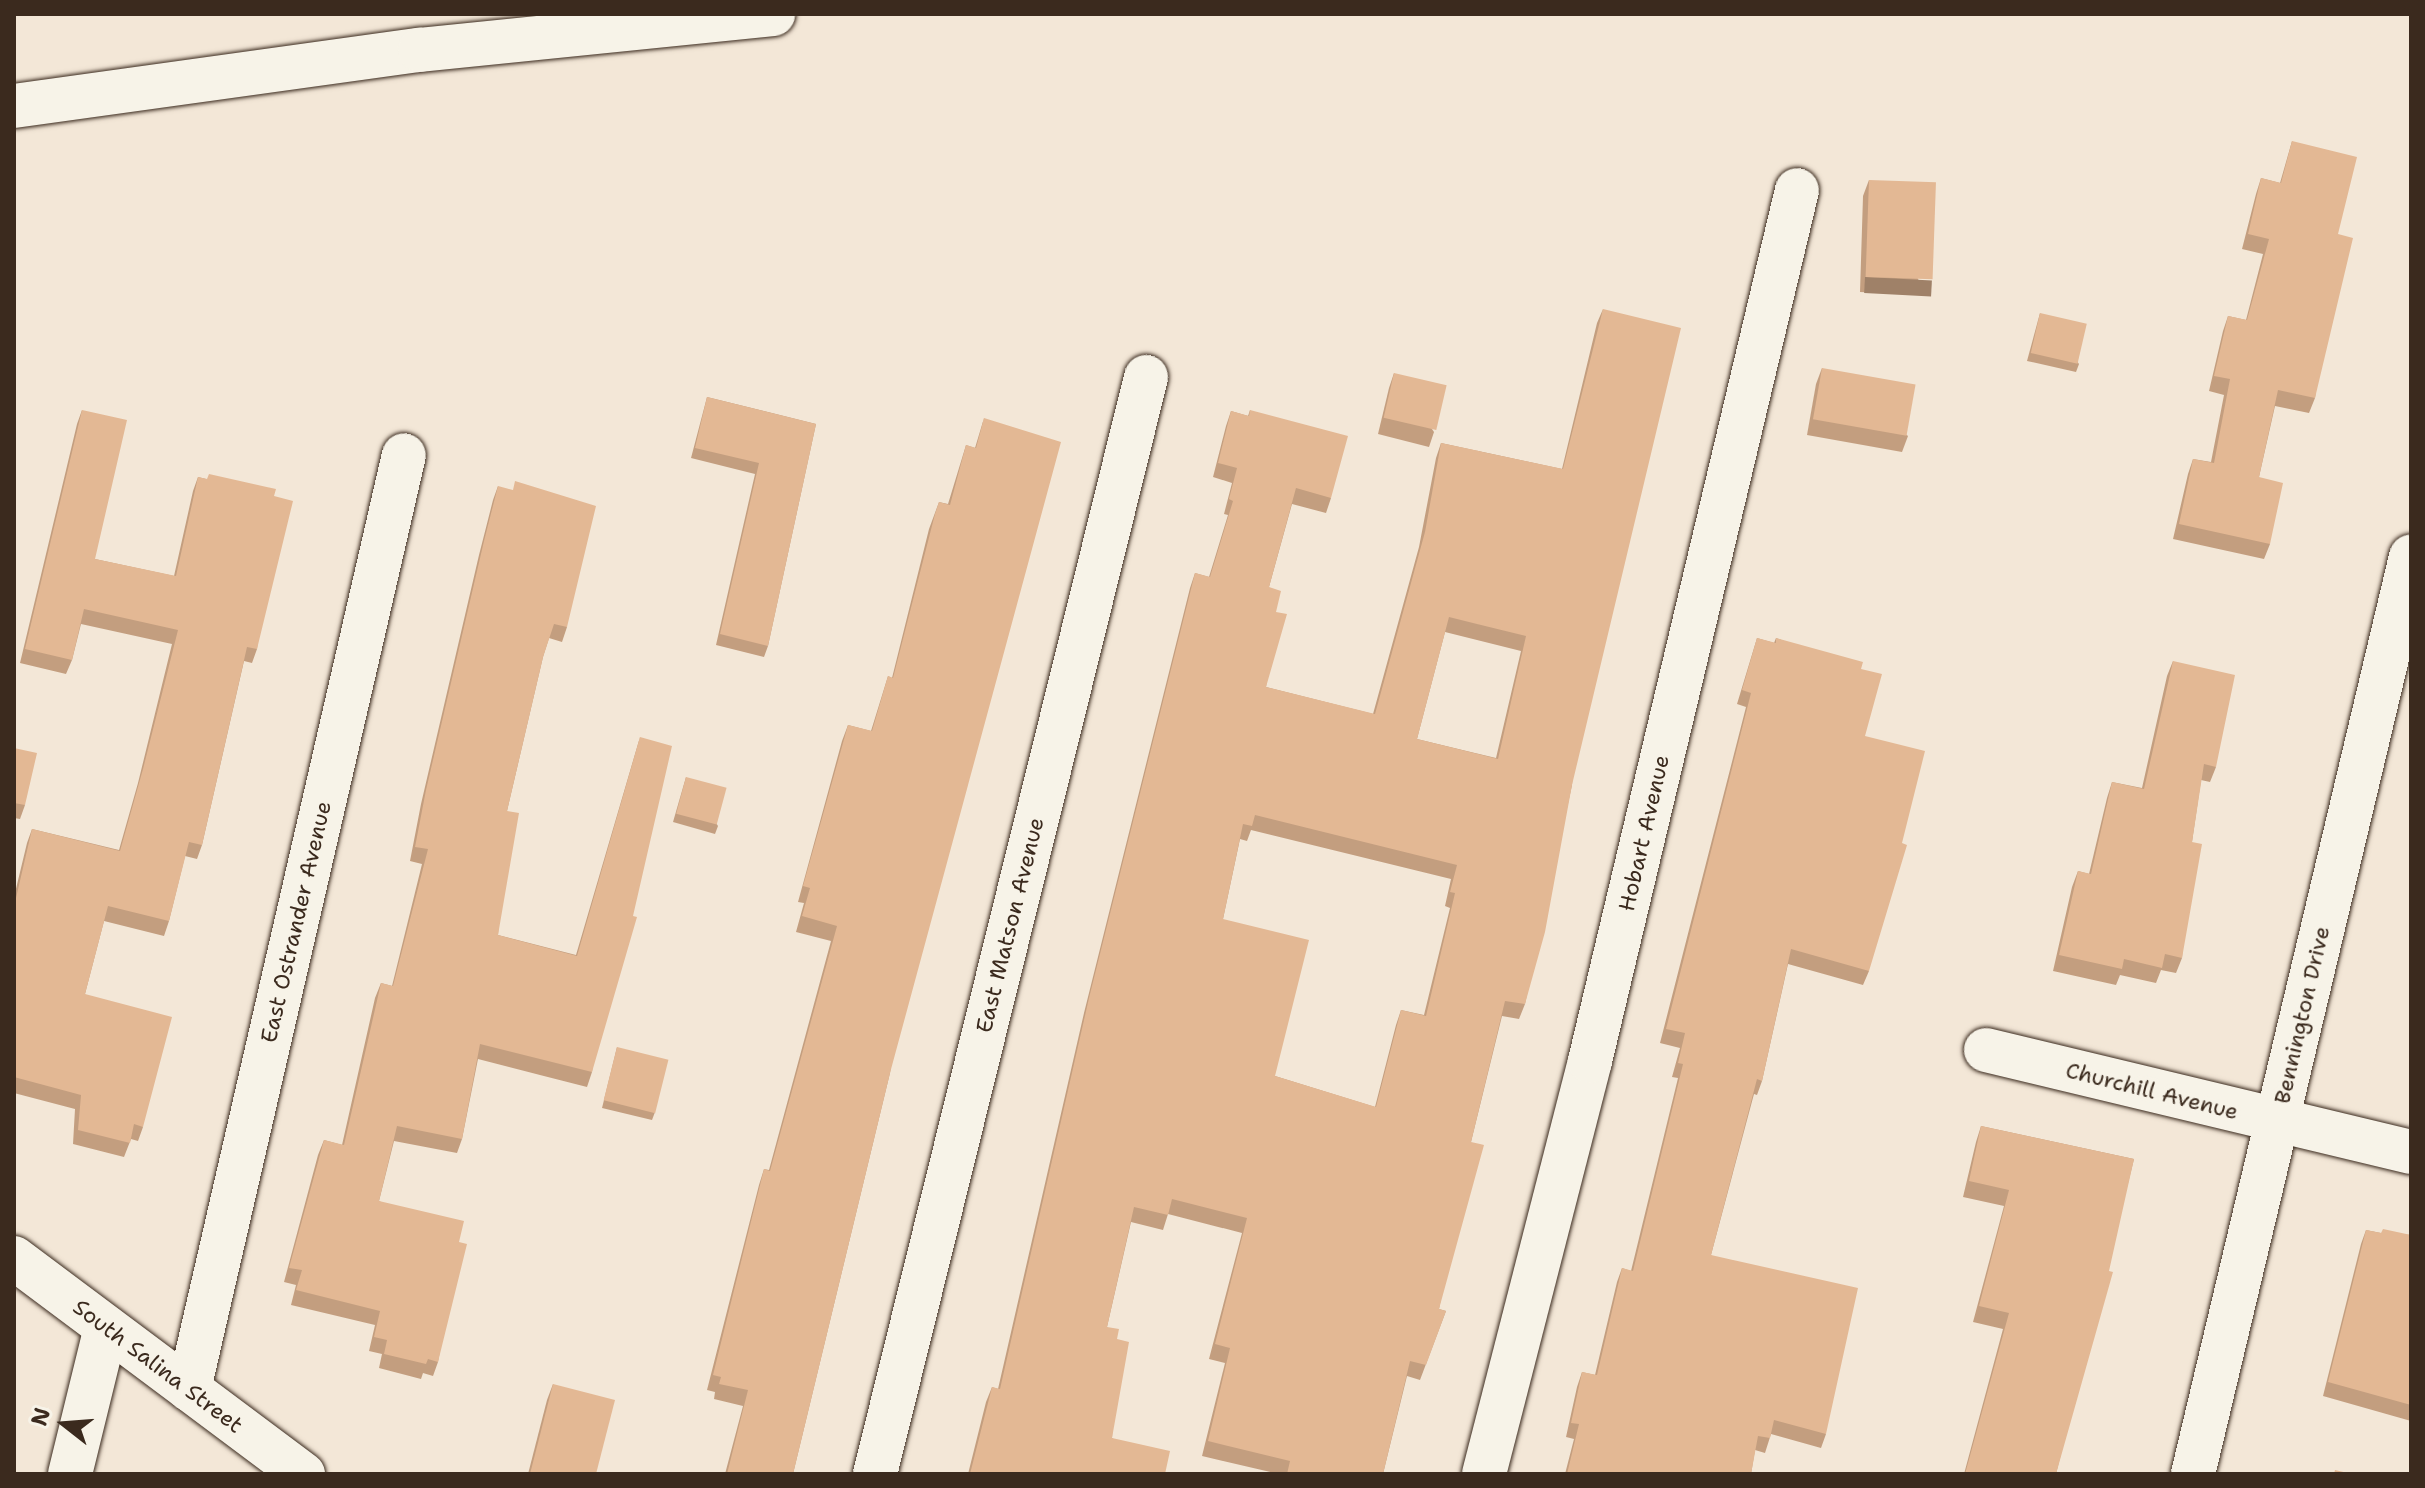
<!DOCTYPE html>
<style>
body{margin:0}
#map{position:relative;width:2425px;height:1488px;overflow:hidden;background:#f3e7d7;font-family:"Shantell Sans",sans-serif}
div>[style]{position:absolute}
.roads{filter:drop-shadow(0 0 2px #3b2a1e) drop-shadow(0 0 2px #3b2a1e)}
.minor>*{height:44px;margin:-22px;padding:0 22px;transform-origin:22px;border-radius:22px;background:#f7f3e8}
.primary>*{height:44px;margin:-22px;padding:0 22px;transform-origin:22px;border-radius:22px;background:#f7f3e8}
.motorway>*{height:44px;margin:-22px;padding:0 22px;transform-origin:22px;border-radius:22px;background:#f7f3e8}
.wall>*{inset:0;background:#c39e7f}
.shaded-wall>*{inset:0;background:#9f8168;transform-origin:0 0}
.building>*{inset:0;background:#e3b894;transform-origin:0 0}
span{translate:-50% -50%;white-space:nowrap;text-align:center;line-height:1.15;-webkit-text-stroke:8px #f7f3e8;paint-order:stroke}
.street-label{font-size:22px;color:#3b2a1e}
.frame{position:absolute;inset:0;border:16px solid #3b2a1e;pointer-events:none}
.north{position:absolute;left:24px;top:1384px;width:80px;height:80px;-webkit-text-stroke:6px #f7f3e8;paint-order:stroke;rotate:287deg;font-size:22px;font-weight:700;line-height:32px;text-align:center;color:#3b2a1e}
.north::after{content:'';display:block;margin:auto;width:28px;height:36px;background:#3b2a1e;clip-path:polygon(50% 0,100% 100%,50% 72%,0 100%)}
</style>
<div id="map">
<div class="roads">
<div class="minor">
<div style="left:1986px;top:1050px;width:437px;rotate:13.5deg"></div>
<div style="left:189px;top:1389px;width:958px;rotate:-77.04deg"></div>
<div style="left:70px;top:1474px;width:151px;rotate:-76.2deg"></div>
<div style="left:875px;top:1474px;width:1130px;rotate:-76.12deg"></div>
<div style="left:1484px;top:1474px;width:426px;rotate:-75.6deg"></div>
<div style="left:1590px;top:1061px;width:895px;rotate:-76.63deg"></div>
<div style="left:2193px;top:1474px;width:943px;rotate:-76.63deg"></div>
</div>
<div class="primary">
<div style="left:14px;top:1258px;width:361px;rotate:36.8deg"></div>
</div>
<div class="motorway">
<div style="left:14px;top:106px;width:410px;rotate:-7.9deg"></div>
<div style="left:420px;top:50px;width:355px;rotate:-5.8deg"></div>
</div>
</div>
<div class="wall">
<div style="clip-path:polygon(2292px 141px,2338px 234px,2315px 398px,2309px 413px,2275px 406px,2259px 477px,2270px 544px,2264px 559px,2173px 539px,2188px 474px,2193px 459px,2211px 462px,2224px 395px,2209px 391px,2223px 331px,2228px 316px,2246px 320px,2263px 254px,2242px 249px,2256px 194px,2261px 178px,2280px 183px)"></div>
<div style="clip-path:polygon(1869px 180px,1926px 295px,1860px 292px,1863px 196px)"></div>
<div style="clip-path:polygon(evenodd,1603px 309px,1572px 785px,1525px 1004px,1519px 1019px,1502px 1016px,1471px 1142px,1439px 1309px,1446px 1311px,1420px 1380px,1407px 1376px,1383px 1474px,1279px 1474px,1202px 1456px,1225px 1363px,1209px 1359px,1242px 1233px,1168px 1214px,1163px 1230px,1131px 1222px,1107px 1327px,1117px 1339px,1112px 1438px,1165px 1474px,968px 1474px,986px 1402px,992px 1387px,998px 1389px,1084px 1013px,1190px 588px,1195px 573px,1209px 577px,1228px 515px,1224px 514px,1232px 483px,1213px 477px,1226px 426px,1231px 411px,1248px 416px,1250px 410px,1331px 498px,1326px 513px,1292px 504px,1269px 587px,1276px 612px,1266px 687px,1373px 714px,1419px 547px,1436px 458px,1441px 443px,1562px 469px,1597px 323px,1603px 309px,1445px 632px,1521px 651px,1496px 758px,1417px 739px,1445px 632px,1603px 309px,1251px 830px,1451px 879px,1445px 906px,1450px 908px,1424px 1015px,1401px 1010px,1396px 1025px,1375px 1107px,1275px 1076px,1223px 919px,1240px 839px,1247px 841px,1251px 830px)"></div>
<div style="clip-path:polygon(2040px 313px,2079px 364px,2076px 372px,2027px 361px)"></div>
<div style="clip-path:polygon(1822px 368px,1908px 436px,1902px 452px,1807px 435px,1816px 384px)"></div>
<div style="clip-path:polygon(1394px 373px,1434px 432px,1429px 447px,1378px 434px,1389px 388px)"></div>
<div style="clip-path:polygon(707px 397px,816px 424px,768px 646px,764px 657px,716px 645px,755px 474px,691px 458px)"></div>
<div style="clip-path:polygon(82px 410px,95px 559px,174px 576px,193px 491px,198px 477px,274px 496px,257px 649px,252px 663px,244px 661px,202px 845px,197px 859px,185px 856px,169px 921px,164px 936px,104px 921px,85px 994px,143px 1127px,138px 1141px,131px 1139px,124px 1157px,73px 1144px,75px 1109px,14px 1093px,14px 897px,27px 843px,32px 829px,119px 850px,138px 783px,172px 644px,81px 624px,72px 660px,66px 674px,20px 663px,77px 424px)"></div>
<div style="clip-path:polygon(984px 418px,890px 1073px,793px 1474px,725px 1474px,743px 1406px,714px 1399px,715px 1392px,707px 1390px,759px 1185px,764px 1169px,769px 1170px,831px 941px,796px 932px,804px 903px,798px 902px,842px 741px,848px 725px,871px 731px,888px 676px,892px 678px,929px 529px,939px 502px,948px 504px,966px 445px,975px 448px)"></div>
<div style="clip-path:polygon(498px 486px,567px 627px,562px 642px,549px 638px,543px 657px,507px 811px,498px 935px,576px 955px,640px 737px,592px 1072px,587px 1087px,478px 1059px,462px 1139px,457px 1153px,394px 1141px,379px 1201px,459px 1242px,438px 1362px,433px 1376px,423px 1373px,421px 1379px,379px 1368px,382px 1354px,369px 1351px,375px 1325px,291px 1305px,296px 1285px,284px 1282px,318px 1155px,324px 1140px,342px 1145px,375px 998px,381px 983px,392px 986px,422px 864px,410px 861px,421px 804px,479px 555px,493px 500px)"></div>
<div style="clip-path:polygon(1757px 638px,1774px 643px,1776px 638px,1861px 669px,1865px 736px,1869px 971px,1863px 985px,1788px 964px,1762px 1081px,1757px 1095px,1754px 1094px,1711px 1255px,1826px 1434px,1821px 1448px,1771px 1434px,1765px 1453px,1755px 1450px,1751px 1474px,1565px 1474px,1574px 1439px,1566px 1437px,1577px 1387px,1582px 1372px,1595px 1375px,1617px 1282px,1622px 1268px,1631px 1271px,1678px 1078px,1672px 1077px,1680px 1048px,1660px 1043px,1746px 707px,1737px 704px)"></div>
<div style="clip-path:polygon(2173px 661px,2216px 767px,2210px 782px,2201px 780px,2192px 842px,2182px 958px,2176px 973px,2161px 970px,2156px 983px,2120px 975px,2116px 985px,2053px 971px,2072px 887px,2078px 871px,2089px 874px,2107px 798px,2112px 782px,2142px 788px,2167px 676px)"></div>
<div style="clip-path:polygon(14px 748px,25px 805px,20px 819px,14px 818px)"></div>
<div style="clip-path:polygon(686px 777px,718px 826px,715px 834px,673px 822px)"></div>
<div style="clip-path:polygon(617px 1047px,655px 1112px,652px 1120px,602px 1108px)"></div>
<div style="clip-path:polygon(1981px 1126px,2134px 1159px,2056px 1474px,1964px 1474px,2003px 1329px,1973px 1322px,2004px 1206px,1963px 1197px,1976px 1142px)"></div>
<div style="clip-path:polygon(2366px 1230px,2381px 1233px,2411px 1235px,2411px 1421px,2323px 1396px,2361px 1244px)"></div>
<div style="clip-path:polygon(553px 1384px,596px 1474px,528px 1474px,547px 1400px)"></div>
</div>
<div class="shaded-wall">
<div style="left:1865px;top:277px;width:67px;height:16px;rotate:3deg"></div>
</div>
<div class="building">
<div style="clip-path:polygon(2292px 141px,2357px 157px,2338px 234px,2353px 238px,2315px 398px,2278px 390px,2259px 477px,2283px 483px,2270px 544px,2179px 524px,2193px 459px,2214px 463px,2230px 379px,2214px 376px,2228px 316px,2247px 320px,2269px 239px,2248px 234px,2261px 178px,2281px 183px)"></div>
<div style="left:1869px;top:180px;width:67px;height:97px;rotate:2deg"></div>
<div style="clip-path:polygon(evenodd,1603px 309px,1681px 328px,1572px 785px,1545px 932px,1525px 1004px,1505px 1001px,1471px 1142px,1484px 1145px,1439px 1309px,1446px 1311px,1426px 1365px,1410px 1361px,1383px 1474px,1287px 1474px,1290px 1461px,1208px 1441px,1230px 1348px,1215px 1344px,1247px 1218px,1172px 1199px,1168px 1215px,1134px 1207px,1107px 1327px,1119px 1329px,1117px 1339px,1129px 1342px,1112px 1438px,1170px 1451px,1165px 1474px,970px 1474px,992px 1387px,1000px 1389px,1089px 998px,1195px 573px,1210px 577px,1233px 501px,1229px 499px,1237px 468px,1218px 463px,1231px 411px,1249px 416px,1250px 410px,1348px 436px,1331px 498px,1296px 488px,1269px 587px,1281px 591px,1276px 612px,1287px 614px,1266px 687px,1375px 714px,1425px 532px,1441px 443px,1563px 469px,1603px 309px,1449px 617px,1526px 636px,1498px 759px,1417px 739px,1449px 617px,1603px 309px,1255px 815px,1457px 865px,1450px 892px,1455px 893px,1426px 1016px,1401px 1010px,1376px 1107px,1275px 1076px,1309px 940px,1223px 919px,1243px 824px,1252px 826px,1255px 815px)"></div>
<div style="left:2040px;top:313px;width:48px;height:41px;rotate:13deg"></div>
<div style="left:1822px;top:368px;width:95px;height:52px;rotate:10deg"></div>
<div style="left:1394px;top:373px;width:54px;height:46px;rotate:13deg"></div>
<div style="clip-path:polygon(707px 397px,816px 424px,768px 646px,720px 634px,759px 463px,695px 448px)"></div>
<div style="clip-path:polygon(82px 410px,127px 420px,95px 559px,176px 576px,198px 477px,207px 479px,209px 474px,276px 489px,274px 496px,293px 501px,257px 649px,247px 647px,202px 845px,189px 842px,169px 921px,108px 906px,85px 994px,172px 1017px,143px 1127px,134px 1124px,130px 1143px,78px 1130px,81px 1095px,14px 1077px,14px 897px,16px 898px,32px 829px,120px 851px,143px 769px,178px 630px,84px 609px,72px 660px,25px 649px)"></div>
<div style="clip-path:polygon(984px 418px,1061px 442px,890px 1073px,793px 1474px,727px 1474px,748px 1390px,719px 1384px,721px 1377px,713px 1375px,764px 1169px,770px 1171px,837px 926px,802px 916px,810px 888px,803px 886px,848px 725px,872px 731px,888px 676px,893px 678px,935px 514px,939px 502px,950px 505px,966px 445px,976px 448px)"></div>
<div style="clip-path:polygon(515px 481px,596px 506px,567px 627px,554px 624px,543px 657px,507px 811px,519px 813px,498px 935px,577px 956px,640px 737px,672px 746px,633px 916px,637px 917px,592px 1072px,480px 1044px,462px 1139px,397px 1126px,379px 1201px,464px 1221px,459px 1242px,467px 1244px,438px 1362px,428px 1359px,426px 1364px,384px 1354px,387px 1340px,374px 1337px,380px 1311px,296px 1290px,302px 1270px,289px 1268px,324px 1140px,344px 1145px,381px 983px,393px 986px,428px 849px,415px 847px,426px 790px,484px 541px,498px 486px,513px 490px)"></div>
<div style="clip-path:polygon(1757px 638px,1776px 643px,1776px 638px,1863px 662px,1861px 669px,1882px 674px,1865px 736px,1925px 751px,1902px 843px,1907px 845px,1869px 971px,1791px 949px,1762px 1081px,1757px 1079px,1711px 1255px,1858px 1288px,1826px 1434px,1774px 1420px,1770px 1438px,1758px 1436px,1751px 1474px,1567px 1474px,1579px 1424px,1571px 1423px,1582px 1372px,1597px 1375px,1622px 1268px,1633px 1271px,1683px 1064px,1678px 1063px,1685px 1033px,1666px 1029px,1751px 693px,1742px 690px)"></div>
<div style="clip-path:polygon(2173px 661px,2235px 675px,2216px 767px,2204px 764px,2192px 842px,2202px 844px,2182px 958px,2165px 954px,2162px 968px,2124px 959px,2122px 969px,2059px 955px,2078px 871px,2091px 874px,2112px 782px,2144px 789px)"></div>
<div style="clip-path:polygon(14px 748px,37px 753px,25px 805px,14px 803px)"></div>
<div style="left:686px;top:777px;width:42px;height:38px;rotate:15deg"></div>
<div style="left:617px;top:1047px;width:53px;height:55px;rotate:14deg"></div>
<div style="clip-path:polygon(1981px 1126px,2134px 1159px,2109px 1271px,2113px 1272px,2056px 1474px,1965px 1474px,2009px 1313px,1979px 1306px,2009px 1190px,1969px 1181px)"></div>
<div style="clip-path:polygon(2383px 1229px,2411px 1235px,2411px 1405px,2328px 1382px,2366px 1230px,2381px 1233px)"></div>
<div style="clip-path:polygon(553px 1384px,615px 1400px,596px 1474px,530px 1474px)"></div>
<div style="clip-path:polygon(2335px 1470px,2352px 1474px,2334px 1474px)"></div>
</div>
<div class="street-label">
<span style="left:1644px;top:833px;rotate:-77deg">Hobart Avenue</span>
<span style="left:296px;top:922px;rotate:-77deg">East Ostrander Avenue</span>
<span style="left:1010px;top:925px;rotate:-76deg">East Matson Avenue</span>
<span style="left:2302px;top:1015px;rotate:-77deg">Bennington Drive</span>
<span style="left:2152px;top:1091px;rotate:14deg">Churchill Avenue</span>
<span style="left:158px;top:1366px;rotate:37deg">South Salina Street</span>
</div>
<div class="frame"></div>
<div class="north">N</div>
</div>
